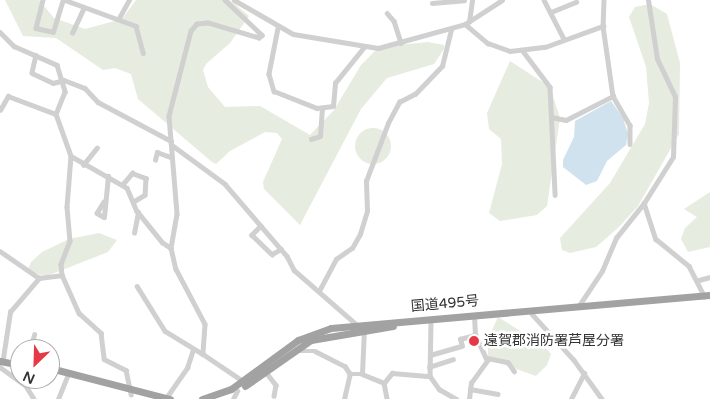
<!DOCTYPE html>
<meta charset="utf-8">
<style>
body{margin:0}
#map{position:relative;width:710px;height:399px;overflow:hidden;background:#fff;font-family:"Varela Round","Noto Sans JP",sans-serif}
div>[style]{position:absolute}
.green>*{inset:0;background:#e6ecdf}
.round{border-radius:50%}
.water>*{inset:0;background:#cfe2ee}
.minor>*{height:4.5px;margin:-2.25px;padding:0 2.25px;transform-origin:2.25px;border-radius:2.25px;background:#d0d0d0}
.tertiary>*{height:5px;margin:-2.5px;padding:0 2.5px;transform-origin:2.5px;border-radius:2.5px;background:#d0d0d0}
.trunk>*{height:7px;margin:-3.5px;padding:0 3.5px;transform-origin:3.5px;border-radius:3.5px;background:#a2a2a2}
.dots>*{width:14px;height:14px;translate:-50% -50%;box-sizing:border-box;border:2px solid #fff;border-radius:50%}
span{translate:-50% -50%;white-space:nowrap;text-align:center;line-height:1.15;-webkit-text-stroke:5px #fff;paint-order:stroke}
.street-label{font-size:14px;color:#333}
.poi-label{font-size:14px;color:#333}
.left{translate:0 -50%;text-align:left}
.north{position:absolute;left:10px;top:339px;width:50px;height:50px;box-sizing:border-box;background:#fff;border:1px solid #adadad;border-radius:50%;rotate:204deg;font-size:14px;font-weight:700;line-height:20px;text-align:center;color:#333}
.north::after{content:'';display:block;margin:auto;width:18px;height:22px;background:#e63946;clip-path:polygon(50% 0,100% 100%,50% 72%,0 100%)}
</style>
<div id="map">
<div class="green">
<div style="clip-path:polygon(5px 0,39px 0,54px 18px,85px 29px,122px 19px,136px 0,230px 0,249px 16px,230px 43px,206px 64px,203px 70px,208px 87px,225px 107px,260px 106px,310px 135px,334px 110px,361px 65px,379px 47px,428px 42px,444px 45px,444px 49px,434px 64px,387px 78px,361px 109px,300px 225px,264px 189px,263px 182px,282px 139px,277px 133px,265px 132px,230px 151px,216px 164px,212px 162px,138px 99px,131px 74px,115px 68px,103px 70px,56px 38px,23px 36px)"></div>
<div style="clip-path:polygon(650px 4px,667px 14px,680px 63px,679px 134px,638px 206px,619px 227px,596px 247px,570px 253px,562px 250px,560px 238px,610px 183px,645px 124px,649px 103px,646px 67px,629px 17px,635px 7px)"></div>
<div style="clip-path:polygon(510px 61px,550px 87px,560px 118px,547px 206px,537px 215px,500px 221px,489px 213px,502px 164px,501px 139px,489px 129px,487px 113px)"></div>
<div class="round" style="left:355px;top:128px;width:36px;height:36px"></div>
<div style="clip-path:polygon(710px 192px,710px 247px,688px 252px,681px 239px,685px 228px,697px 217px,684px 209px)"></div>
<div style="clip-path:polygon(99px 233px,117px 240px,108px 252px,47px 276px,27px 272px,31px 262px,42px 252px,69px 239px)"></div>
<div style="clip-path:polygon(498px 317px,544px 346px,551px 354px,547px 365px,536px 376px,488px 359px,488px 339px)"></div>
</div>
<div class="water">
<div style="clip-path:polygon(611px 101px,623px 118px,628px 134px,626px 145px,607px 161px,597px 181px,586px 185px,563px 167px,563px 160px,574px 137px,575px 121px)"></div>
</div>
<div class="minor">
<div style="left:43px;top:0;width:29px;rotate:104deg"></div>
<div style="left:36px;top:28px;width:17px;rotate:13deg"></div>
<div style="left:53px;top:32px;width:34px;rotate:-73deg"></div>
<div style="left:65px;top:0;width:76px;rotate:20.1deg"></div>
<div style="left:136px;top:26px;width:28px;rotate:75deg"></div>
<div style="left:225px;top:0;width:51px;rotate:43.4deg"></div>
<div style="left:262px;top:35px;width:4px;rotate:135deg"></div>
<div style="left:259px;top:38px;width:53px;rotate:-163.6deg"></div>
<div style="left:208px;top:23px;width:11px;rotate:175deg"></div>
<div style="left:197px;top:24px;width:9px;rotate:131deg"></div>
<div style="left:191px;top:31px;width:88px;rotate:104.5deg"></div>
<div style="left:169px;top:116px;width:98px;rotate:85.3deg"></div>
<div style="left:177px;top:214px;width:35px;rotate:100deg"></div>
<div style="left:171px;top:248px;width:22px;rotate:77deg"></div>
<div style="left:176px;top:269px;width:62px;rotate:62.2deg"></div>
<div style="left:205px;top:324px;width:30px;rotate:94deg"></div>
<div style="left:203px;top:354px;width:48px;rotate:34deg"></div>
<div style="left:544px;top:0;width:44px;rotate:62.9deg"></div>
<div style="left:604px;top:0;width:26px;rotate:92deg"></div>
<div style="left:603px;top:26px;width:71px;rotate:81.9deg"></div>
<div style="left:613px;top:96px;width:34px;rotate:60deg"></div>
<div style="left:630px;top:125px;width:19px;rotate:90deg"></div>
<div style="left:432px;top:3px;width:32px;rotate:-5deg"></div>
<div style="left:551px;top:12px;width:27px;rotate:-22deg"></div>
<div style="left:387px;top:13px;width:11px;rotate:49deg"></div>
<div style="left:394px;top:21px;width:23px;rotate:72deg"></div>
<div style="left:119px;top:18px;width:21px;rotate:-61deg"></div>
<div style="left:469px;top:22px;width:22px;rotate:-82deg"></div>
<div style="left:465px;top:24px;width:30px;rotate:40deg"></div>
<div style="left:488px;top:43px;width:23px;rotate:20deg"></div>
<div style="left:510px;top:51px;width:35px;rotate:-7deg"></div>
<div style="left:545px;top:47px;width:62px;rotate:-19.9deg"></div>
<div style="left:278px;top:28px;width:47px;rotate:101.1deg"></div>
<div style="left:269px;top:74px;width:18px;rotate:74deg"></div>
<div style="left:274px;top:91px;width:46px;rotate:21.6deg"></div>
<div style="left:317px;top:108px;width:16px;rotate:-7deg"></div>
<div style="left:333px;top:106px;width:23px;rotate:-85deg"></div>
<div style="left:335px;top:83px;width:46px;rotate:-51.1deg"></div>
<div style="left:0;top:32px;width:20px;rotate:45deg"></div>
<div style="left:14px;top:46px;width:47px;rotate:23.8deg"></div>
<div style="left:57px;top:65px;width:28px;rotate:73deg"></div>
<div style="left:65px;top:92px;width:24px;rotate:112deg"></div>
<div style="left:56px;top:114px;width:45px;rotate:70.3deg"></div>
<div style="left:71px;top:156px;width:64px;rotate:29.7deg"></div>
<div style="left:127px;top:188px;width:25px;rotate:67deg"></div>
<div style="left:137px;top:211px;width:40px;rotate:51deg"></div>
<div style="left:162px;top:242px;width:11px;rotate:34deg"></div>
<div style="left:72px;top:33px;width:26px;rotate:-65deg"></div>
<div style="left:523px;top:51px;width:45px;rotate:53.1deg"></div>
<div style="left:550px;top:87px;width:108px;rotate:87.3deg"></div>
<div style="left:36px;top:55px;width:18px;rotate:103deg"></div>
<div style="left:32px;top:73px;width:23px;rotate:25deg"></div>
<div style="left:53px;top:83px;width:11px;rotate:-15deg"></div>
<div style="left:64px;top:80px;width:22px;rotate:21deg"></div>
<div style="left:85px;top:88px;width:19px;rotate:47deg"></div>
<div style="left:98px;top:102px;width:83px;rotate:28.1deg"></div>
<div style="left:0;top:110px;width:16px;rotate:-60deg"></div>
<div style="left:8px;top:96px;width:51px;rotate:20.6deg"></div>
<div style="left:551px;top:117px;width:15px;rotate:11deg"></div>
<div style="left:566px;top:120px;width:53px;rotate:-27.1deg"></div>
<div style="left:311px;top:139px;width:9px;rotate:-18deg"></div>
<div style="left:320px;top:136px;width:27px;rotate:-86deg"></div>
<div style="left:172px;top:145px;width:66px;rotate:36.3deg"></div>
<div style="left:225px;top:184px;width:95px;rotate:49.3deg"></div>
<div style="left:287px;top:256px;width:16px;rotate:63deg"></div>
<div style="left:294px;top:270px;width:84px;rotate:41.1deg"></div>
<div style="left:71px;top:156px;width:51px;rotate:94.5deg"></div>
<div style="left:67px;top:207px;width:34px;rotate:85deg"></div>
<div style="left:70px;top:241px;width:25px;rotate:111deg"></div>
<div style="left:61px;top:264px;width:11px;rotate:85deg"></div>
<div style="left:62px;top:275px;width:42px;rotate:65.9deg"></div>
<div style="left:79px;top:313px;width:30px;rotate:42deg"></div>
<div style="left:101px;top:333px;width:26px;rotate:83deg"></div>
<div style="left:104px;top:359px;width:25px;rotate:27deg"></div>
<div style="left:126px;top:370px;width:25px;rotate:78deg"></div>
<div style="left:155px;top:160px;width:8px;rotate:-76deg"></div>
<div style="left:157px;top:152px;width:15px;rotate:20deg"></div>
<div style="left:83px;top:165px;width:22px;rotate:-51deg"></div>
<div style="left:122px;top:185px;width:16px;rotate:-50deg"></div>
<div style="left:132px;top:173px;width:15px;rotate:20deg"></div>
<div style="left:146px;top:178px;width:17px;rotate:93deg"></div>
<div style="left:145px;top:195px;width:13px;rotate:148deg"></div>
<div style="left:104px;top:202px;width:13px;rotate:122deg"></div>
<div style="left:97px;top:213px;width:8px;rotate:30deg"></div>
<div style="left:104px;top:217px;width:41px;rotate:-84.4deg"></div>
<div style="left:644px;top:203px;width:38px;rotate:72deg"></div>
<div style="left:656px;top:239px;width:43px;rotate:39.3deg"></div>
<div style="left:689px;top:266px;width:34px;rotate:63deg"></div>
<div style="left:261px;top:226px;width:13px;rotate:135deg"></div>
<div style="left:252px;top:235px;width:28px;rotate:44deg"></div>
<div style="left:272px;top:254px;width:10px;rotate:-29deg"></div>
<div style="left:134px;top:233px;width:21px;rotate:-79deg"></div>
<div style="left:0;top:251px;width:47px;rotate:34.7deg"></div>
<div style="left:39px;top:278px;width:23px;rotate:-7deg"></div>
<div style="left:699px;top:280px;width:11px;rotate:-15deg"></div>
<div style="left:137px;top:286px;width:53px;rotate:58.1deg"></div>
<div style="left:165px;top:331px;width:44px;rotate:31.2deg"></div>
<div style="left:319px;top:291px;width:36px;rotate:-62deg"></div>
<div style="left:336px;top:259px;width:19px;rotate:-35deg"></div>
<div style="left:352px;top:248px;width:16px;rotate:-60deg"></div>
<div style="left:360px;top:234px;width:24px;rotate:-73deg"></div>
<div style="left:367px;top:211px;width:30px;rotate:-92deg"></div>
<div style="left:366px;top:181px;width:62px;rotate:-69.2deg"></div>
<div style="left:388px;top:123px;width:24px;rotate:-62deg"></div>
<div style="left:399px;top:102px;width:18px;rotate:-27deg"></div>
<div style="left:415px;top:94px;width:39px;rotate:-46deg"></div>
<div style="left:442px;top:66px;width:38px;rotate:-76deg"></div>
<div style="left:578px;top:307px;width:43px;rotate:-56.3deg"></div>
<div style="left:602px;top:271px;width:36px;rotate:-67deg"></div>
<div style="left:616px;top:238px;width:45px;rotate:-51.3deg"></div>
<div style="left:644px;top:203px;width:54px;rotate:-57.8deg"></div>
<div style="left:673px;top:157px;width:60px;rotate:-88.1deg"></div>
<div style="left:675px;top:97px;width:42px;rotate:-115.3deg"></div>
<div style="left:657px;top:59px;width:60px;rotate:-98.7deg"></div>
<div style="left:532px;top:314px;width:62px;rotate:47.6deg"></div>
<div style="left:574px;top:360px;width:48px;rotate:54.3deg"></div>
<div style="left:431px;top:321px;width:55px;rotate:91deg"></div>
<div style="left:430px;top:376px;width:16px;rotate:55deg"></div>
<div style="left:439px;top:389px;width:20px;rotate:30deg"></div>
<div style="left:30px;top:349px;width:15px;rotate:-74deg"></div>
<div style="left:295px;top:351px;width:20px"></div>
<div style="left:315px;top:351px;width:34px;rotate:27deg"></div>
<div style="left:345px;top:366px;width:9px;rotate:58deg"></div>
<div style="left:430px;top:355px;width:33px;rotate:-16deg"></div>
<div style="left:462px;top:346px;width:7px;rotate:-106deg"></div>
<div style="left:460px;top:339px;width:16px;rotate:-15deg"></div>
<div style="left:3px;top:358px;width:47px;rotate:-81.3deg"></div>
<div style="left:10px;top:312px;width:45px;rotate:-49.5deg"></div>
<div style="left:487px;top:358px;width:21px;rotate:11deg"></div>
<div style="left:508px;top:362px;width:11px;rotate:56deg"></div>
<div style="left:0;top:367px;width:32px;rotate:36deg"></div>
<div style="left:26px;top:386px;width:15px;rotate:58deg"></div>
<div style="left:429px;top:367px;width:25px;rotate:-18deg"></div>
<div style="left:265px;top:371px;width:18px;rotate:52deg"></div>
<div style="left:276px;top:385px;width:11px;rotate:100deg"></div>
<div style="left:362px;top:374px;width:45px;rotate:-87.5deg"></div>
<div style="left:384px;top:383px;width:13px;rotate:-51deg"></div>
<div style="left:392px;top:373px;width:38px;rotate:5deg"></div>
<div style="left:470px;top:389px;width:28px;rotate:10deg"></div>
<div style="left:166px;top:398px;width:37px;rotate:-55deg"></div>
<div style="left:187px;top:368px;width:19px;rotate:-72deg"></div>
<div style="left:58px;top:399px;width:24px;rotate:-68deg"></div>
<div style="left:233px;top:399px;width:9px;rotate:-63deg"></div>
<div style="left:344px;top:399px;width:26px;rotate:-77deg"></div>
<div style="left:350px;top:374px;width:12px"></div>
<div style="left:362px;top:374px;width:24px;rotate:22deg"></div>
<div style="left:384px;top:383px;width:16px;rotate:79deg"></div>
<div style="left:469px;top:399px;width:16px;rotate:-83deg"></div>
<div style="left:471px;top:383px;width:27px;rotate:-54deg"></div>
<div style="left:487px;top:361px;width:29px;rotate:-115deg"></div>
<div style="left:475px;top:335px;width:17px;rotate:-93deg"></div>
<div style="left:571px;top:399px;width:29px;rotate:-63deg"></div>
</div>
<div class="tertiary">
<div style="left:234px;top:0;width:68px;rotate:30deg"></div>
<div style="left:293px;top:34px;width:86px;rotate:9.4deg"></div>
<div style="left:378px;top:48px;width:90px;rotate:-15.4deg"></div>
<div style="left:465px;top:24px;width:44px;rotate:-33deg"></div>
</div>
<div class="trunk">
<div style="left:0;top:361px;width:20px;rotate:11deg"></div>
<div style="left:50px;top:368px;width:124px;rotate:14.5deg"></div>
<div style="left:245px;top:386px;width:80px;rotate:-34.9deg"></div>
<div style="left:311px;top:340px;width:83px;rotate:-9.7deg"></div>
<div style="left:202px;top:399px;width:31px;rotate:-19deg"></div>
<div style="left:231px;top:389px;width:83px;rotate:-36.2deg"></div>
<div style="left:298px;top:340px;width:35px;rotate:-20deg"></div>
<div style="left:331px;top:328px;width:380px;rotate:-5deg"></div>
</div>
<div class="dots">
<div style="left:474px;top:341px;background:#e63946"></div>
</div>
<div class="street-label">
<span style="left:445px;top:304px;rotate:-5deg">国道495号</span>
</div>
<div class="poi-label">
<span class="left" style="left:484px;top:341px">遠賀郡消防署芦屋分署</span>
</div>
<div class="north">N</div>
</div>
